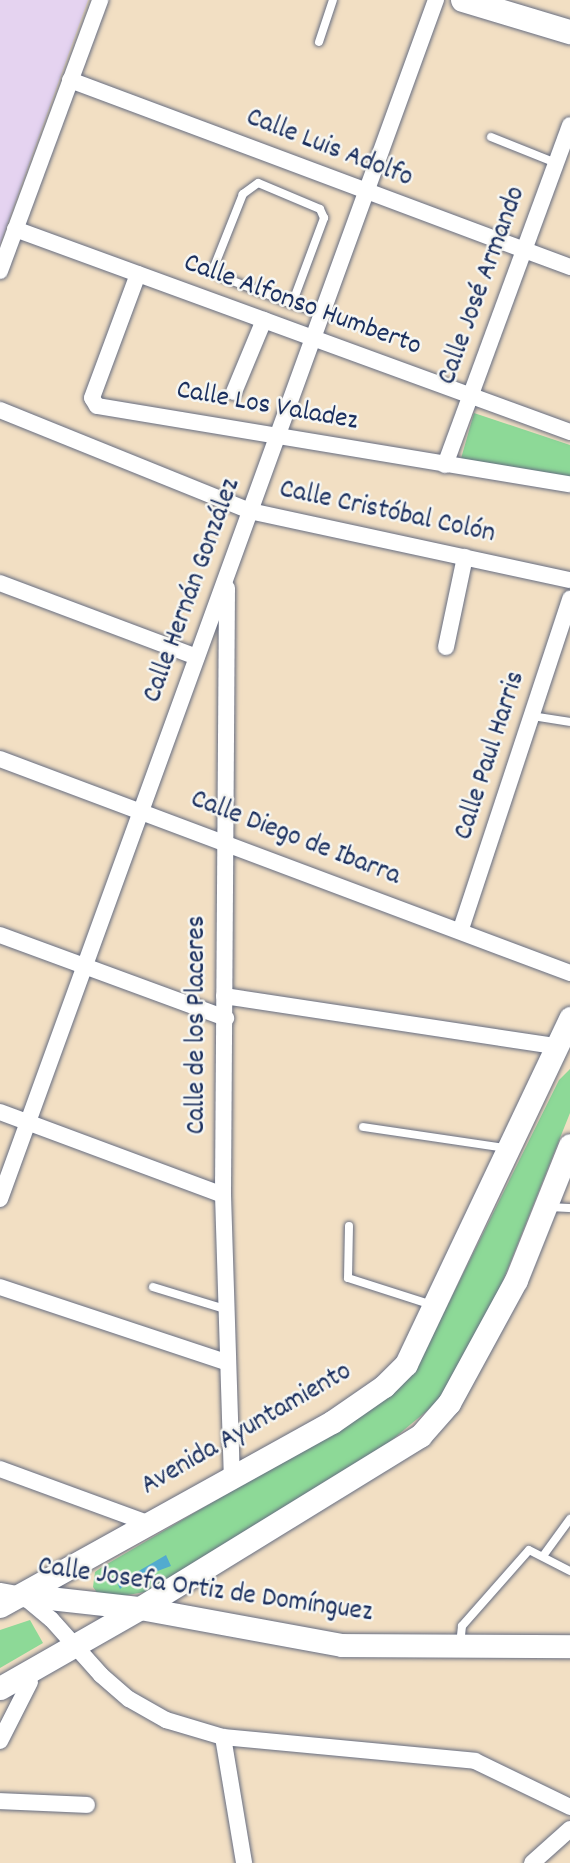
<!DOCTYPE html>
<meta charset="utf-8">
<style>
body{margin:0}
#map{position:relative;width:570px;height:1863px;overflow:hidden;background:#f2dfc3;font-family:Dekko,sans-serif}
div>[style]{position:absolute}
.built>*{inset:0;background:#e5d3f0}
.green>*{inset:0;background:#8dd997}
.water>*{inset:0;background:#52abcf}
.roads{filter:drop-shadow(0 0 2px #666d81) drop-shadow(0 0 2px #666d81)}
.lane>*{height:8px;margin:-4px;padding:0 4px;transform-origin:4px;border-radius:4px;background:#fff}
.street>*{height:16px;margin:-8px;padding:0 8px;transform-origin:8px;border-radius:8px;background:#fff}
.secondary>*{height:23px;margin:-11.5px;padding:0 11.5px;transform-origin:11.5px;border-radius:11.5px;background:#fff}
.primary>*{height:24px;margin:-12px;padding:0 12px;transform-origin:12px;border-radius:12px;background:#fff}
span{translate:-50% -50%;white-space:nowrap;text-align:center;line-height:1.15;-webkit-text-stroke:5px #f6f6f2;paint-order:stroke}
.street-label{font-size:28px;color:#1b2f5e}
</style>
<div id="map">
<div class="built">
<div style="clip-path:polygon(0 0,88px 0,0 244px)"></div>
</div>
<div class="green">
<div style="clip-path:polygon(474px 413px,570px 445px,570px 480px,460px 462px)"></div>
<div style="clip-path:polygon(570px 1069px,570px 1113px,500px 1288px,440px 1400px,363px 1464px,145px 1592px,116px 1597px,98px 1594px,93px 1587px,95px 1572px,102px 1567px,365px 1413px,416px 1369px,559px 1080px)"></div>
<div style="clip-path:polygon(30px 1620px,43px 1643px,0 1668px,0 1630px)"></div>
</div>
<div class="water">
<div style="clip-path:polygon(166px 1555px,171px 1566px,128px 1582px,120px 1589px,115px 1578px,122px 1575px,125px 1579px)"></div>
</div>
<div class="roads">
<div class="lane">
<div style="left:319px;top:42px;width:44px;rotate:-71.6deg"></div>
<div style="left:491px;top:137px;width:70px;rotate:21.8deg"></div>
<div style="left:292px;top:304px;width:92px;rotate:-69.6deg"></div>
<div style="left:324px;top:218px;width:10px;rotate:-114deg"></div>
<div style="left:320px;top:209px;width:67px;rotate:-157.2deg"></div>
<div style="left:258px;top:183px;width:19px;rotate:144deg"></div>
<div style="left:243px;top:194px;width:79px;rotate:111.7deg"></div>
<div style="left:214px;top:267px;width:11px;rotate:56deg"></div>
<div style="left:220px;top:276px;width:77px;rotate:21.3deg"></div>
<div style="left:292px;top:304px;width:31px;rotate:17deg"></div>
<div style="left:532px;top:716px;width:38px;rotate:9deg"></div>
<div style="left:363px;top:1127px;width:144px;rotate:8.4deg"></div>
<div style="left:548px;top:1207px;width:22px;rotate:3deg"></div>
<div style="left:349px;top:1226px;width:52px;rotate:91.1deg"></div>
<div style="left:348px;top:1278px;width:88px;rotate:17.8deg"></div>
<div style="left:153px;top:1287px;width:75px;rotate:17deg"></div>
<div style="left:543px;top:1556px;width:46px;rotate:-53.9deg"></div>
<div style="left:460px;top:1645px;width:19px;rotate:-84deg"></div>
<div style="left:462px;top:1626px;width:101px;rotate:-48.6deg"></div>
<div style="left:529px;top:1550px;width:46px;rotate:27.1deg"></div>
</div>
<div class="street">
<div style="left:70px;top:80px;width:534px;rotate:20.51deg"></div>
<div style="left:15px;top:229px;width:591px;rotate:20.09deg"></div>
<div style="left:0;top:271px;width:289px;rotate:-69.7deg"></div>
<div style="left:138px;top:274px;width:132px;rotate:110.4deg"></div>
<div style="left:92px;top:398px;width:9px;rotate:58deg"></div>
<div style="left:97px;top:406px;width:479px;rotate:9.4deg"></div>
<div style="left:234px;top:392px;width:78px;rotate:-67.4deg"></div>
<div style="left:0;top:410px;width:270px;rotate:22deg"></div>
<div style="left:250px;top:511px;width:327px;rotate:12.2deg"></div>
<div style="left:445px;top:465px;width:362px;rotate:-69.8deg"></div>
<div style="left:0;top:583px;width:210px;rotate:20.6deg"></div>
<div style="left:227px;top:588px;width:607px;rotate:90.38deg"></div>
<div style="left:223px;top:1195px;width:279px;rotate:88.2deg"></div>
<div style="left:446px;top:647px;width:92px;rotate:-78.1deg"></div>
<div style="left:0;top:759px;width:609px;rotate:20.58deg"></div>
<div style="left:461px;top:929px;width:348px;rotate:-71.7deg"></div>
<div style="left:0;top:935px;width:241px;rotate:20.2deg"></div>
<div style="left:224px;top:996px;width:336px;rotate:8.6deg"></div>
<div style="left:0;top:1112px;width:238px;rotate:20.4deg"></div>
<div style="left:0;top:1199px;width:1276px;rotate:-70.02deg"></div>
<div style="left:0;top:1287px;width:238px;rotate:18.4deg"></div>
<div style="left:0;top:1469px;width:154px;rotate:20.1deg"></div>
<div style="left:0;top:1591px;width:22px;rotate:10deg"></div>
<div style="left:22px;top:1595px;width:38px;rotate:40deg"></div>
<div style="left:51px;top:1619px;width:75px;rotate:48.2deg"></div>
<div style="left:101px;top:1675px;width:37px;rotate:41deg"></div>
<div style="left:129px;top:1699px;width:43px;rotate:29.6deg"></div>
<div style="left:166px;top:1720px;width:59px;rotate:16.6deg"></div>
<div style="left:223px;top:1737px;width:253px;rotate:5.4deg"></div>
<div style="left:475px;top:1761px;width:106px;rotate:25.8deg"></div>
<div style="left:223px;top:1737px;width:128px;rotate:80.5deg"></div>
<div style="left:0;top:1741px;width:66px;rotate:-63deg"></div>
<div style="left:0;top:1801px;width:87px;rotate:2.6deg"></div>
<div style="left:532px;top:1863px;width:51px;rotate:-41.8deg"></div>
</div>
<div class="secondary">
<div style="left:22px;top:1595px;width:119px;rotate:6.3deg"></div>
<div style="left:140px;top:1608px;width:205px;rotate:10.4deg"></div>
<div style="left:342px;top:1645px;width:228px;rotate:0.3deg"></div>
<div style="left:0;top:1606px;width:380px;rotate:-29deg"></div>
<div style="left:332px;top:1422px;width:63px;rotate:-34.7deg"></div>
<div style="left:384px;top:1386px;width:31px;rotate:-45deg"></div>
<div style="left:406px;top:1364px;width:383px;rotate:-64.6deg"></div>
<div style="left:0;top:1688px;width:161px;rotate:-29.7deg"></div>
<div style="left:140px;top:1608px;width:329px;rotate:-31.6deg"></div>
<div style="left:420px;top:1436px;width:44px;rotate:-48.7deg"></div>
<div style="left:449px;top:1403px;width:140px;rotate:-61.4deg"></div>
<div style="left:516px;top:1280px;width:145px;rotate:-68.2deg"></div>
</div>
<div class="primary">
<div style="left:463px;top:0;width:112px;rotate:16.7deg"></div>
</div>
</div>
<div class="street-label">
<span style="left:329px;top:149px;rotate:21deg">Calle Luis Adolfo</span>
<span style="left:483px;top:286px;rotate:-70deg">Calle José Armando</span>
<span style="left:302px;top:306px;rotate:20deg">Calle Alfonso Humberto</span>
<span style="left:267px;top:407px;rotate:10deg">Calle Los Valadez</span>
<span style="left:387px;top:513px;rotate:12deg">Calle Cristóbal Colón</span>
<span style="left:193px;top:591px;rotate:-70deg">Calle Hernán González</span>
<span style="left:491px;top:756px;rotate:-72deg">Calle Paul Harris</span>
<span style="left:295px;top:839px;rotate:21deg">Calle Diego de Ibarra</span>
<span style="left:198px;top:1025px;rotate:-90deg">Calle de los Placeres</span>
<span style="left:247px;top:1430px;rotate:-30deg">Avenida Ayuntamiento</span>
<span style="left:205px;top:1591px;rotate:8deg">Calle Josefa Ortiz de Domínguez</span>
</div>
</div>
